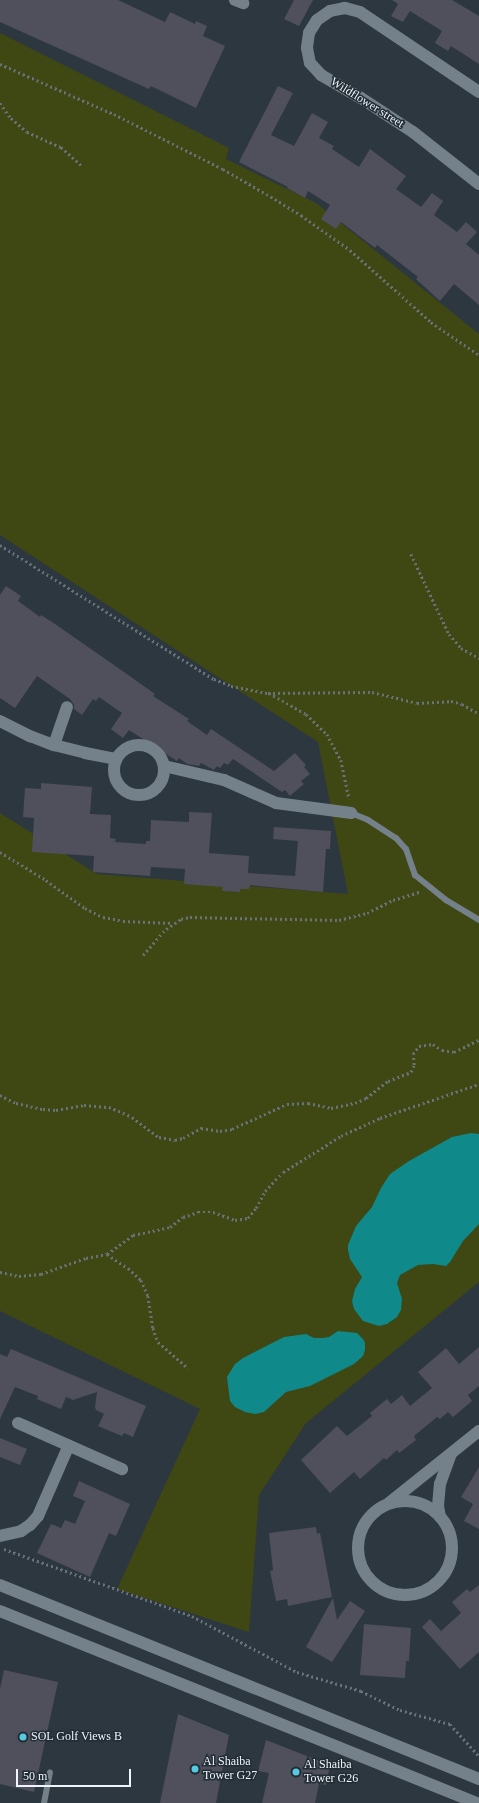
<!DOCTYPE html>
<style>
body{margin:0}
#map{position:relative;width:479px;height:1803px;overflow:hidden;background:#2d373f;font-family:Georgia,serif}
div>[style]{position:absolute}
.green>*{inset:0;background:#3f4713}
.water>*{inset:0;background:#0f898a}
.building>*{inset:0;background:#4f505c}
.path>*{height:2.5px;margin-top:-1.25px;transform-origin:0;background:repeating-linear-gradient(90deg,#697279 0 2px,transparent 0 5px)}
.service>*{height:6px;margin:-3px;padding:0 3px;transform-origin:3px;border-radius:3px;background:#74808a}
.minor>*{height:12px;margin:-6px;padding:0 6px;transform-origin:6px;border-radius:6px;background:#74808a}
.minor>.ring{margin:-6px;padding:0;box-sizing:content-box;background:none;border:12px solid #74808a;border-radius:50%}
.tertiary>*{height:12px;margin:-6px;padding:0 6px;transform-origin:6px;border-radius:6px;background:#74808a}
.dots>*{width:11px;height:11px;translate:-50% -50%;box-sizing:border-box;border:2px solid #232d35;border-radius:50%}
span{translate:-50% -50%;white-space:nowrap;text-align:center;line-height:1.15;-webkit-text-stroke:3px #232d35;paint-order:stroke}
.street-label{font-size:12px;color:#eff5fb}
.poi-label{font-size:12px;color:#eff5fb}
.left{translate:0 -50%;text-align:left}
.scale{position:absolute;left:16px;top:1769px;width:115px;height:18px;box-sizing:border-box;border:2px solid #eff5fb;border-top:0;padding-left:5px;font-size:12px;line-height:14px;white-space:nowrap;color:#eff5fb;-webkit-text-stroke:3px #232d35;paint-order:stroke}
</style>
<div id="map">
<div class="green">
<div style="clip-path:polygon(0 33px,229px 148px,226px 159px,316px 203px,479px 334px,479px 1282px,306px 1423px,259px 1495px,249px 1632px,117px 1589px,200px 1409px,0 1311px,0 813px,97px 874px,348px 894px,318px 742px,0 535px)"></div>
</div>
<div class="water">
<div style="clip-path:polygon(471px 1133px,479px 1134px,479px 1224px,463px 1241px,450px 1262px,446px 1266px,433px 1264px,418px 1265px,400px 1275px,397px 1283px,402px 1299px,401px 1310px,397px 1317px,387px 1324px,379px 1326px,363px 1321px,354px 1309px,352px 1301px,355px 1289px,362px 1277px,350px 1259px,348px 1250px,348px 1245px,356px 1226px,372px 1207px,381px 1188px,390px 1174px,409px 1161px,452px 1137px)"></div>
<div style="clip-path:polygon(338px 1331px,357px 1333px,363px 1339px,365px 1343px,365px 1350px,363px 1356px,354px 1364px,310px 1386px,286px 1392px,264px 1412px,255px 1414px,245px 1412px,235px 1407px,230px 1401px,227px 1377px,235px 1364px,243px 1358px,284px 1337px,306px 1334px,314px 1338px,323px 1338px,329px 1337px)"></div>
</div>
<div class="building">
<div style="clip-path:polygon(0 0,118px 0,165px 22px,170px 12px,195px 24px,196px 21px,207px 26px,203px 36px,225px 46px,196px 108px,151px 86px,149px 89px,0 22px)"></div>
<div style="clip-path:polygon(294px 0,313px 0,299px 26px,284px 19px)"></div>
<div style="clip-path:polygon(392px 0,452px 0,479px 16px,479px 64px,451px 46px,448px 51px,435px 43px,442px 31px,410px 11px,403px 22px,391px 16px,398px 4px)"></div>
<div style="clip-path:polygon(278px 86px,293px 93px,271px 135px,294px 146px,312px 113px,328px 122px,319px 138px,334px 146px,332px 149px,359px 167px,370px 149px,406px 176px,396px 189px,421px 207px,432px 193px,443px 201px,434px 215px,457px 232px,466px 222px,477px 232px,466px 244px,479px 255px,479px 305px,454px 284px,440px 301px,416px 279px,418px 277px,377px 245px,375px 248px,341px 222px,336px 229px,321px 219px,330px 205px,308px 191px,305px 198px,287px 188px,288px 187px,239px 162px)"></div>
<div style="clip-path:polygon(6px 586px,21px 596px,18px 601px,40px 617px,41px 615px,55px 624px,124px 672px,155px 694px,153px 696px,189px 719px,187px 721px,207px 735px,211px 729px,274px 771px,295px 753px,306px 765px,304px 767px,310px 774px,301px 781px,304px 784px,290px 796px,285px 790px,282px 792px,233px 759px,228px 765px,224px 763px,220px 768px,217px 766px,214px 770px,201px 763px,199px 766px,187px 764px,179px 758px,177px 761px,129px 730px,123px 738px,111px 729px,122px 713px,99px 697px,96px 701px,93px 699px,82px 715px,74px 709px,74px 705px,70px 699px,37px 676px,15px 708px,0 698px,0 595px)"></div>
<div style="clip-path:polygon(41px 783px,92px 787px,90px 814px,111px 815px,110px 838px,116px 839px,115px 842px,146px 844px,146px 841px,150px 841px,151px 820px,189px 822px,189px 812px,212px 813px,209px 853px,249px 856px,248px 873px,295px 876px,298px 841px,273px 839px,274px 827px,331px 831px,330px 849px,326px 849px,323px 892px,250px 885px,249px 889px,240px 889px,240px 892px,222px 891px,223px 887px,184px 884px,185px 869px,151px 867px,150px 876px,93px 872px,94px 856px,32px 852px,34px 818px,23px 817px,25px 788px,41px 789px)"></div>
<div style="clip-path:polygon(479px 1347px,479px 1386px,468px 1395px,472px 1401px,453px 1417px,448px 1412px,440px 1419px,437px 1417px,414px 1436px,416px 1440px,399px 1453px,397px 1450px,386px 1460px,384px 1458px,360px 1479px,354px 1472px,330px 1493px,301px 1460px,337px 1426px,347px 1436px,372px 1416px,370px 1413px,387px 1399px,391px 1404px,402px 1395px,410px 1406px,432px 1388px,418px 1372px,446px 1348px,459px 1364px)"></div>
<div style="clip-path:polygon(11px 1349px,146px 1406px,133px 1437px,124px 1433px,122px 1436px,98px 1426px,104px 1414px,96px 1410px,95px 1407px,97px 1392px,73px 1400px,66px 1397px,61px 1409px,37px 1399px,38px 1396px,15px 1387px,0 1419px,0 1354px,7px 1357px)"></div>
<div style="clip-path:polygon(0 1438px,27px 1449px,20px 1465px,0 1457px)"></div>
<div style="clip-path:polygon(479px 1467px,479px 1529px,464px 1521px,473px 1504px,461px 1497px)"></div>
<div style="clip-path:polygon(79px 1481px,130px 1504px,116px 1536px,109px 1533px,90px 1577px,37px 1553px,51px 1524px,61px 1528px,65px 1520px,75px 1524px,85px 1501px,73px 1496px)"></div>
<div style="clip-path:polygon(316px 1527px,317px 1534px,320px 1533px,332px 1597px,288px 1606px,287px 1599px,276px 1601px,270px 1571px,273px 1570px,269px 1533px)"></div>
<div style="clip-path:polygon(479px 1585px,479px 1652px,460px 1669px,422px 1627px,430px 1619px,441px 1631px,461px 1613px,452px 1602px,467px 1589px,470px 1592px)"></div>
<div style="clip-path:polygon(333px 1598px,337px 1620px,350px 1601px,365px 1611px,332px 1662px,306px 1647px)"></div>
<div style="clip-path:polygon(364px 1624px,411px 1628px,409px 1661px,406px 1661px,405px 1678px,360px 1675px)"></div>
<div style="clip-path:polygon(4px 1670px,58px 1682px,34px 1792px,0 1784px,0 1689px)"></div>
<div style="clip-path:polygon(178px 1714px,229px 1735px,216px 1803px,160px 1803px)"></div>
<div style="clip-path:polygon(266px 1740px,330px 1765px,326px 1785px,319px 1784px,315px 1803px,262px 1803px,269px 1773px,258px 1771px)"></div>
</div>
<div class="path">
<div style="left:0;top:64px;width:124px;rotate:23.7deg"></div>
<div style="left:114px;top:114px;width:122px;rotate:26.8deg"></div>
<div style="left:223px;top:169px;width:60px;rotate:30deg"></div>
<div style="left:275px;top:199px;width:31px;rotate:32deg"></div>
<div style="left:301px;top:215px;width:60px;rotate:35.5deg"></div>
<div style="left:350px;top:250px;width:108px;rotate:41.6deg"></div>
<div style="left:431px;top:322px;width:58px;rotate:34.5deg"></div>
<div style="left:0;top:103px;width:19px;rotate:54deg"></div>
<div style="left:11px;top:118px;width:21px;rotate:41deg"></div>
<div style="left:27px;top:132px;width:37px;rotate:24deg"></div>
<div style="left:61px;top:147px;width:27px;rotate:42deg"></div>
<div style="left:0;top:545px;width:252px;rotate:32.1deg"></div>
<div style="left:214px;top:679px;width:18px;rotate:22deg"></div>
<div style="left:231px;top:686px;width:38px;rotate:11deg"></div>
<div style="left:268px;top:693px;width:104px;rotate:-0.6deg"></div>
<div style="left:372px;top:692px;width:46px;rotate:13.7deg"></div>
<div style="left:417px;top:703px;width:34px;rotate:-3deg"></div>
<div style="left:451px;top:701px;width:11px;rotate:15deg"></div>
<div style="left:462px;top:704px;width:20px;rotate:30deg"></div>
<div style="left:411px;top:554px;width:89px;rotate:64.6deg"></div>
<div style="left:449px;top:634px;width:18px;rotate:49deg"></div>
<div style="left:461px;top:648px;width:21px;rotate:29deg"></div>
<div style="left:269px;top:693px;width:43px;rotate:29.6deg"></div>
<div style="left:306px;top:714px;width:29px;rotate:44deg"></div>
<div style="left:327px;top:734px;width:30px;rotate:62deg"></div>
<div style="left:341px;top:760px;width:40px;rotate:78deg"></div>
<div style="left:0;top:852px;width:54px;rotate:31.3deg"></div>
<div style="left:46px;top:880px;width:48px;rotate:35.7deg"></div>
<div style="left:85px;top:908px;width:20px;rotate:27deg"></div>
<div style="left:103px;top:917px;width:20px;rotate:11deg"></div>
<div style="left:123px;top:921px;width:50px;rotate:2.3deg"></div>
<div style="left:143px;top:955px;width:35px;rotate:-49deg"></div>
<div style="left:166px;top:929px;width:18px;rotate:-34deg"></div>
<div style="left:181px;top:919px;width:9px;rotate:-13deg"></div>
<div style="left:190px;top:917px;width:149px;rotate:1.2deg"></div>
<div style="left:339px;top:920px;width:29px;rotate:-14deg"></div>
<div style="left:367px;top:913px;width:29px;rotate:-27deg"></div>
<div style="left:393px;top:900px;width:28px;rotate:-17deg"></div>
<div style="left:0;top:1095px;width:18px;rotate:27deg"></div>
<div style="left:16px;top:1103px;width:28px;rotate:13deg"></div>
<div style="left:43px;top:1109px;width:13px;rotate:4deg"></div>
<div style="left:56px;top:1110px;width:28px;rotate:-10deg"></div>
<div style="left:84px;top:1105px;width:25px;rotate:5deg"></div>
<div style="left:109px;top:1107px;width:25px;rotate:23deg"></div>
<div style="left:132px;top:1117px;width:34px;rotate:37deg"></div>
<div style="left:159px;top:1137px;width:16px;rotate:11deg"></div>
<div style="left:175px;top:1140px;width:8px;rotate:-14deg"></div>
<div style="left:183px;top:1138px;width:21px;rotate:-29deg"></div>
<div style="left:201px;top:1128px;width:19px;rotate:9deg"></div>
<div style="left:220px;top:1131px;width:12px;rotate:-9deg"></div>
<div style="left:232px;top:1129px;width:60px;rotate:-24.4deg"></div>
<div style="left:287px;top:1104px;width:21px;rotate:-3deg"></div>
<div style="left:308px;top:1103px;width:24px;rotate:12deg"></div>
<div style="left:331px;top:1108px;width:25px;rotate:-12deg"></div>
<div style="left:355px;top:1103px;width:12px;rotate:-24deg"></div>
<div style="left:366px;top:1098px;width:28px;rotate:-38deg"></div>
<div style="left:388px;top:1081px;width:25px;rotate:-21deg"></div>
<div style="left:411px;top:1072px;width:8px;rotate:-67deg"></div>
<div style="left:414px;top:1065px;width:11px;rotate:-95deg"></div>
<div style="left:413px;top:1054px;width:10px;rotate:-53deg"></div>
<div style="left:419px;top:1046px;width:14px;rotate:-8deg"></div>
<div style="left:433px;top:1044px;width:11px;rotate:34deg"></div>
<div style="left:442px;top:1050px;width:12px;rotate:9deg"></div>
<div style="left:454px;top:1052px;width:28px;rotate:-26deg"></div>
<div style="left:107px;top:1254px;width:25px;rotate:34deg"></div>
<div style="left:128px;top:1268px;width:18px;rotate:43deg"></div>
<div style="left:141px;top:1280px;width:17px;rotate:66deg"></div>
<div style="left:148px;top:1296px;width:32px;rotate:81deg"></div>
<div style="left:153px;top:1328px;width:15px;rotate:70deg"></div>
<div style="left:158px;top:1342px;width:40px;rotate:41deg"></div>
<div style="left:0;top:1272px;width:19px;rotate:12deg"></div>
<div style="left:19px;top:1276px;width:22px;rotate:-5deg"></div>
<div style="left:41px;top:1274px;width:48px;rotate:-19.6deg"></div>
<div style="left:86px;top:1258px;width:21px;rotate:-11deg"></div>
<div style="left:107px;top:1254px;width:32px;rotate:-36deg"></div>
<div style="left:133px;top:1235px;width:38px;rotate:-12deg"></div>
<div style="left:170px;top:1227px;width:16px;rotate:-38deg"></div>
<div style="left:183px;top:1217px;width:16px;rotate:-18deg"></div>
<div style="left:198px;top:1212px;width:15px"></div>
<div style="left:213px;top:1212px;width:23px;rotate:20deg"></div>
<div style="left:235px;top:1220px;width:13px;rotate:-9deg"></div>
<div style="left:248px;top:1218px;width:13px;rotate:-51deg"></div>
<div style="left:256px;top:1208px;width:19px;rotate:-62deg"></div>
<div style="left:265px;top:1191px;width:26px;rotate:-47deg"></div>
<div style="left:283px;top:1172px;width:68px;rotate:-31.8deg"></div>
<div style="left:341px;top:1136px;width:43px;rotate:-24.8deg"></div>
<div style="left:380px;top:1118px;width:105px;rotate:-19deg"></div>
<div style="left:4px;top:1549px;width:200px;rotate:19.6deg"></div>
<div style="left:192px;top:1616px;width:119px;rotate:28.1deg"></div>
<div style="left:297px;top:1672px;width:67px;rotate:16.5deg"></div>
<div style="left:361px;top:1691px;width:43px;rotate:26deg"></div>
<div style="left:400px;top:1710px;width:52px;rotate:15.6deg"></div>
<div style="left:450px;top:1724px;width:43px;rotate:47.8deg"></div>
</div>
<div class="service">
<div style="left:351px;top:813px;width:18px;rotate:22deg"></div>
<div style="left:368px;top:820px;width:33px;rotate:33deg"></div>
<div style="left:396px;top:838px;width:15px;rotate:48deg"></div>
<div style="left:406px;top:849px;width:28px;rotate:71deg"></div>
<div style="left:415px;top:875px;width:40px;rotate:39deg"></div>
<div style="left:446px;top:900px;width:39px;rotate:31deg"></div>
<div style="left:44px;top:1803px;width:31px;rotate:-79deg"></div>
</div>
<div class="minor">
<div style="left:235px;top:0;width:9px;rotate:21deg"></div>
<div style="left:479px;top:92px;width:143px;rotate:-146.1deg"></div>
<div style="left:360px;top:12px;width:16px;rotate:-165deg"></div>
<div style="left:345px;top:8px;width:15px;rotate:169deg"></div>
<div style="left:330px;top:11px;width:16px;rotate:145deg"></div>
<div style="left:317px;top:20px;width:15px;rotate:122deg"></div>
<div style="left:309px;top:33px;width:15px;rotate:98deg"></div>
<div style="left:307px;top:48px;width:15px;rotate:79deg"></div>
<div style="left:310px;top:63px;width:16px;rotate:47deg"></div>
<div style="left:321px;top:75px;width:46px;rotate:29.9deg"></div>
<div style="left:361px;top:98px;width:62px;rotate:33.2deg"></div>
<div style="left:413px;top:132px;width:84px;rotate:38.2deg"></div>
<div style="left:0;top:721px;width:34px;rotate:27deg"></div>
<div style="left:30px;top:736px;width:26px;rotate:21deg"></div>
<div style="left:54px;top:745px;width:32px;rotate:14deg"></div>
<div style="left:85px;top:753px;width:32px;rotate:11deg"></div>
<div class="ring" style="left:114px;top:745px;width:38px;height:38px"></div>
<div style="left:54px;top:745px;width:40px;rotate:-71.1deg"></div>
<div style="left:164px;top:766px;width:62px;rotate:13.1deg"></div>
<div style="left:224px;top:780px;width:57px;rotate:23.9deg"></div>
<div style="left:276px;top:803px;width:76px;rotate:7.6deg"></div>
<div style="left:18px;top:1423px;width:114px;rotate:23.9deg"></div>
<div class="ring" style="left:358px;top:1501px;width:82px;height:82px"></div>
<div style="left:389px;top:1503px;width:115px;rotate:-38.7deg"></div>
<div style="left:440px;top:1517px;width:11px;rotate:-100deg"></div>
<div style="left:438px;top:1506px;width:22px;rotate:-85deg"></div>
<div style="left:440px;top:1484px;width:30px;rotate:-70deg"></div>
<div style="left:0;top:1536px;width:22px;rotate:-13deg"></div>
<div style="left:21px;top:1531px;width:11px;rotate:-34deg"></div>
<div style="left:30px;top:1525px;width:12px;rotate:-48deg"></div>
<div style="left:38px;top:1516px;width:77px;rotate:-66.4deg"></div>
</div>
<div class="tertiary">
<div style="left:0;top:1585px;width:517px;rotate:22.05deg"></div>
<div style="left:0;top:1611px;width:514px;rotate:21.93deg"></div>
</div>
<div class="dots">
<div style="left:23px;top:1737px;background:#55cae0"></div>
<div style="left:195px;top:1769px;background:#55cae0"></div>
<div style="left:296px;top:1772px;background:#55cae0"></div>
</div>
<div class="street-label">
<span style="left:367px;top:103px;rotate:32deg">Wildflower street</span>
</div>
<div class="poi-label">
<span class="left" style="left:31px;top:1737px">SOL Golf Views B</span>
<span class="left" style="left:203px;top:1769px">Al Shaiba<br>Tower G27</span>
<span class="left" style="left:304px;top:1772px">Al Shaiba<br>Tower G26</span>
</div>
<div class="scale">50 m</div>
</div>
